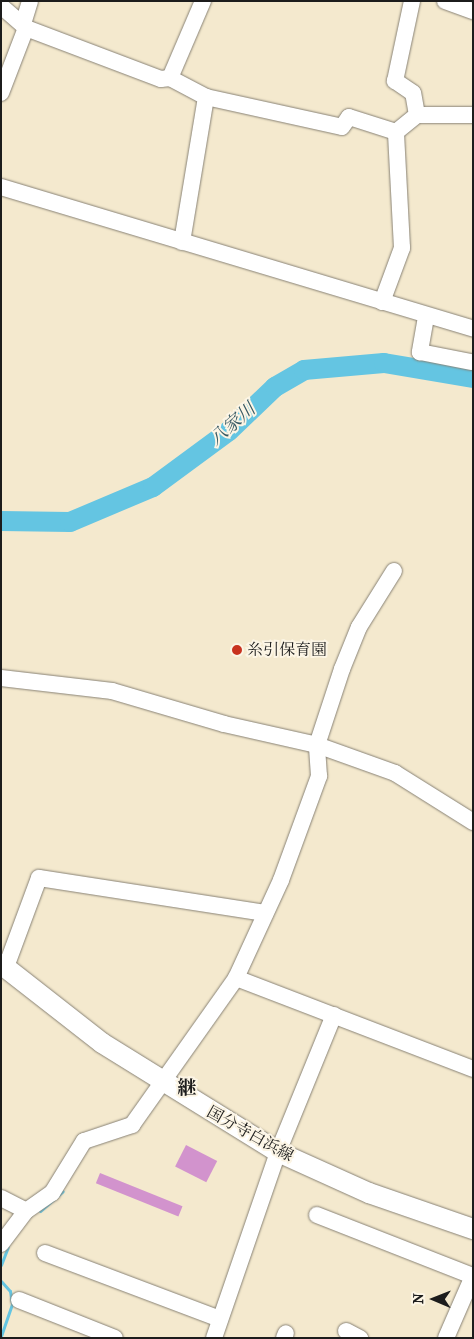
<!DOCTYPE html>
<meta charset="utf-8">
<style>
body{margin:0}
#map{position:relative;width:474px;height:1339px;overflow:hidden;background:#f4e9ce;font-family:"IM FELL French Canon","Noto Serif JP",serif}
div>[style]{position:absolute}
.stream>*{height:3px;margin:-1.5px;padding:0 1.5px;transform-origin:1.5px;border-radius:1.5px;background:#64c5e2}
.river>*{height:20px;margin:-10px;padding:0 10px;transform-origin:10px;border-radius:10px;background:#64c5e2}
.building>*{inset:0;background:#d293cd;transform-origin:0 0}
.roads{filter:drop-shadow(0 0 1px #888275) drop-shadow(0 0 1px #888275)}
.minor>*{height:16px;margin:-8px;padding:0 8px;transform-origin:8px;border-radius:8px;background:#fff}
.major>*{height:20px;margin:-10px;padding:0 10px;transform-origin:10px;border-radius:10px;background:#fff}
.dots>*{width:14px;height:14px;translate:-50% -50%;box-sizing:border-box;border:2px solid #fcf5e5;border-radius:50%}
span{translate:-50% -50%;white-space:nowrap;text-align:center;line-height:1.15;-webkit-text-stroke:4px #fcf5e5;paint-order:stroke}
.poi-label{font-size:16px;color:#1c1c1c}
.left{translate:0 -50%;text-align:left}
.street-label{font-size:16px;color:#1c1c1c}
.water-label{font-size:18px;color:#355761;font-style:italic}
.quarter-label{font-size:19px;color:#1c1c1c;font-weight:700}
.frame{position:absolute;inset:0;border:2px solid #1c1c1c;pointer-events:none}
.north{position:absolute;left:409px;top:1274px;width:50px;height:50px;-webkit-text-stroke:4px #fcf5e5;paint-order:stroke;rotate:271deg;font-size:14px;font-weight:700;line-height:20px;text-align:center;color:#1c1c1c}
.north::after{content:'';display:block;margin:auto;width:18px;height:22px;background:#1c1c1c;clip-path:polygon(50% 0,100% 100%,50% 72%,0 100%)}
</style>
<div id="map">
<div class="stream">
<div style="left:40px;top:1211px;width:30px;rotate:-41deg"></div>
<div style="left:1px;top:1265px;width:19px;rotate:-69deg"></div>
<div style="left:1px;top:1281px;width:13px;rotate:48deg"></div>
<div style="left:10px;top:1291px;width:13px;rotate:81deg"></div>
<div style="left:12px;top:1304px;width:34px;rotate:109deg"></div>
</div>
<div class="river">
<div style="left:1px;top:521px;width:69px;rotate:0.8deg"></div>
<div style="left:70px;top:522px;width:90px;rotate:-22.9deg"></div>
<div style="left:153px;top:487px;width:94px;rotate:-36.4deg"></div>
<div style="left:229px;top:431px;width:64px;rotate:-43.7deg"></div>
<div style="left:275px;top:387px;width:34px;rotate:-30deg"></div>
<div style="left:304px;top:370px;width:80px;rotate:-5deg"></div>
<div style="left:384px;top:363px;width:90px;rotate:9.6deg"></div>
</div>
<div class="building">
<div style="left:186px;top:1145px;width:35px;height:24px;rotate:27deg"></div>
<div style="left:100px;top:1173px;width:89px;height:11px;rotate:22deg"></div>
</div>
<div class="roads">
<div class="minor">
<div style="left:445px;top:1px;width:30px;rotate:20deg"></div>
<div style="left:1px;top:6px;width:33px;rotate:41deg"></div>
<div style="left:26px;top:28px;width:144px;rotate:20.7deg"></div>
<div style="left:161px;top:79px;width:9px;rotate:-6deg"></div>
<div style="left:170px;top:78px;width:41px;rotate:27.8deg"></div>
<div style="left:206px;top:97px;width:139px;rotate:12.4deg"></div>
<div style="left:342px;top:127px;width:12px;rotate:-55deg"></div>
<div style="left:349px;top:117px;width:49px;rotate:17.7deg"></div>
<div style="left:23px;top:24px;width:24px;rotate:-73deg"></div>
<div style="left:170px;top:78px;width:84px;rotate:-66.8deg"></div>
<div style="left:1px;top:93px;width:70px;rotate:-69deg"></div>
<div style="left:417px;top:115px;width:56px"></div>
<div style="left:396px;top:132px;width:27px;rotate:-39deg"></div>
<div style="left:417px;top:115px;width:22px;rotate:-100deg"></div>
<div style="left:413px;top:93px;width:22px;rotate:-146deg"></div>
<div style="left:395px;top:81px;width:82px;rotate:-78deg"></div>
<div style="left:1px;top:187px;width:493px;rotate:16.7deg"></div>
<div style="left:182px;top:242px;width:147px;rotate:-80.6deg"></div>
<div style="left:382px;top:302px;width:58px;rotate:-69.7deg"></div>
<div style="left:402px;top:248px;width:116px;rotate:-93deg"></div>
<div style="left:426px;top:317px;width:36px;rotate:100deg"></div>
<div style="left:420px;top:352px;width:52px;rotate:11.1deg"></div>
<div style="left:1px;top:678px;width:112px;rotate:6.7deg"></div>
<div style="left:112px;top:691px;width:117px;rotate:16.4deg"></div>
<div style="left:224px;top:724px;width:95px;rotate:12.7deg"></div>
<div style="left:317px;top:745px;width:83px;rotate:19.7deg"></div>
<div style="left:395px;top:773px;width:92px;rotate:32.1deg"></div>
<div style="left:6px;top:967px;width:95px;rotate:-69.7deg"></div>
<div style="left:39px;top:878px;width:229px;rotate:8.8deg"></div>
<div style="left:236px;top:978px;width:254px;rotate:21deg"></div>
<div style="left:1px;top:1198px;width:28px;rotate:27deg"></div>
<div style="left:317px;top:1215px;width:168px;rotate:21.4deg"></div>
<div style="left:1px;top:1244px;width:41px;rotate:-52.9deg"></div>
<div style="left:26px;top:1211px;width:32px;rotate:-35deg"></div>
<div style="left:52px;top:1193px;width:61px;rotate:-58.4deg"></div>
<div style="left:84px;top:1141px;width:51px;rotate:-18.4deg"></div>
<div style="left:132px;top:1125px;width:180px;rotate:-54.7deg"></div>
<div style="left:236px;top:978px;width:108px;rotate:-65.3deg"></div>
<div style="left:281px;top:880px;width:111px;rotate:-69.9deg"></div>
<div style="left:319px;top:776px;width:31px;rotate:-94deg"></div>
<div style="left:317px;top:745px;width:80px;rotate:-71.8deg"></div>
<div style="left:342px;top:669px;width:45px;rotate:-68deg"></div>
<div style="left:359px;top:627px;width:66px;rotate:-58deg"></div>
<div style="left:45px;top:1253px;width:187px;rotate:20.7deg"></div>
<div style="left:19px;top:1300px;width:103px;rotate:21.6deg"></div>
<div style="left:346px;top:1331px;width:16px;rotate:27deg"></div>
<div style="left:214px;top:1338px;width:197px;rotate:-71deg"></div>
<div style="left:278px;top:1152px;width:148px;rotate:-67.8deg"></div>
<div style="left:284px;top:1338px;width:5px;rotate:-68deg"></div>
<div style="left:446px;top:1338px;width:68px;rotate:-66.5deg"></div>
</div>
<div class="major">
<div style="left:1px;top:964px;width:128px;rotate:38deg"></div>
<div style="left:102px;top:1043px;width:207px;rotate:31.8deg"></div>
<div style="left:278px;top:1152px;width:100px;rotate:24.3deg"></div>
<div style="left:369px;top:1193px;width:110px;rotate:19.1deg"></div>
</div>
</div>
<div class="dots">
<div style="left:237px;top:650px;background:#c8321e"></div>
</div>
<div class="poi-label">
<span class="left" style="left:247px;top:650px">糸引保育園</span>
</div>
<div class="street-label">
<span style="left:250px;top:1134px;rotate:29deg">国分寺白浜線</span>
</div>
<div class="water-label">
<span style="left:233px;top:425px;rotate:-41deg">八家川</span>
</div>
<div class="quarter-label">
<span style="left:187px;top:1089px">継</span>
</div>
<div class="frame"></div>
<div class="north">N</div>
</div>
